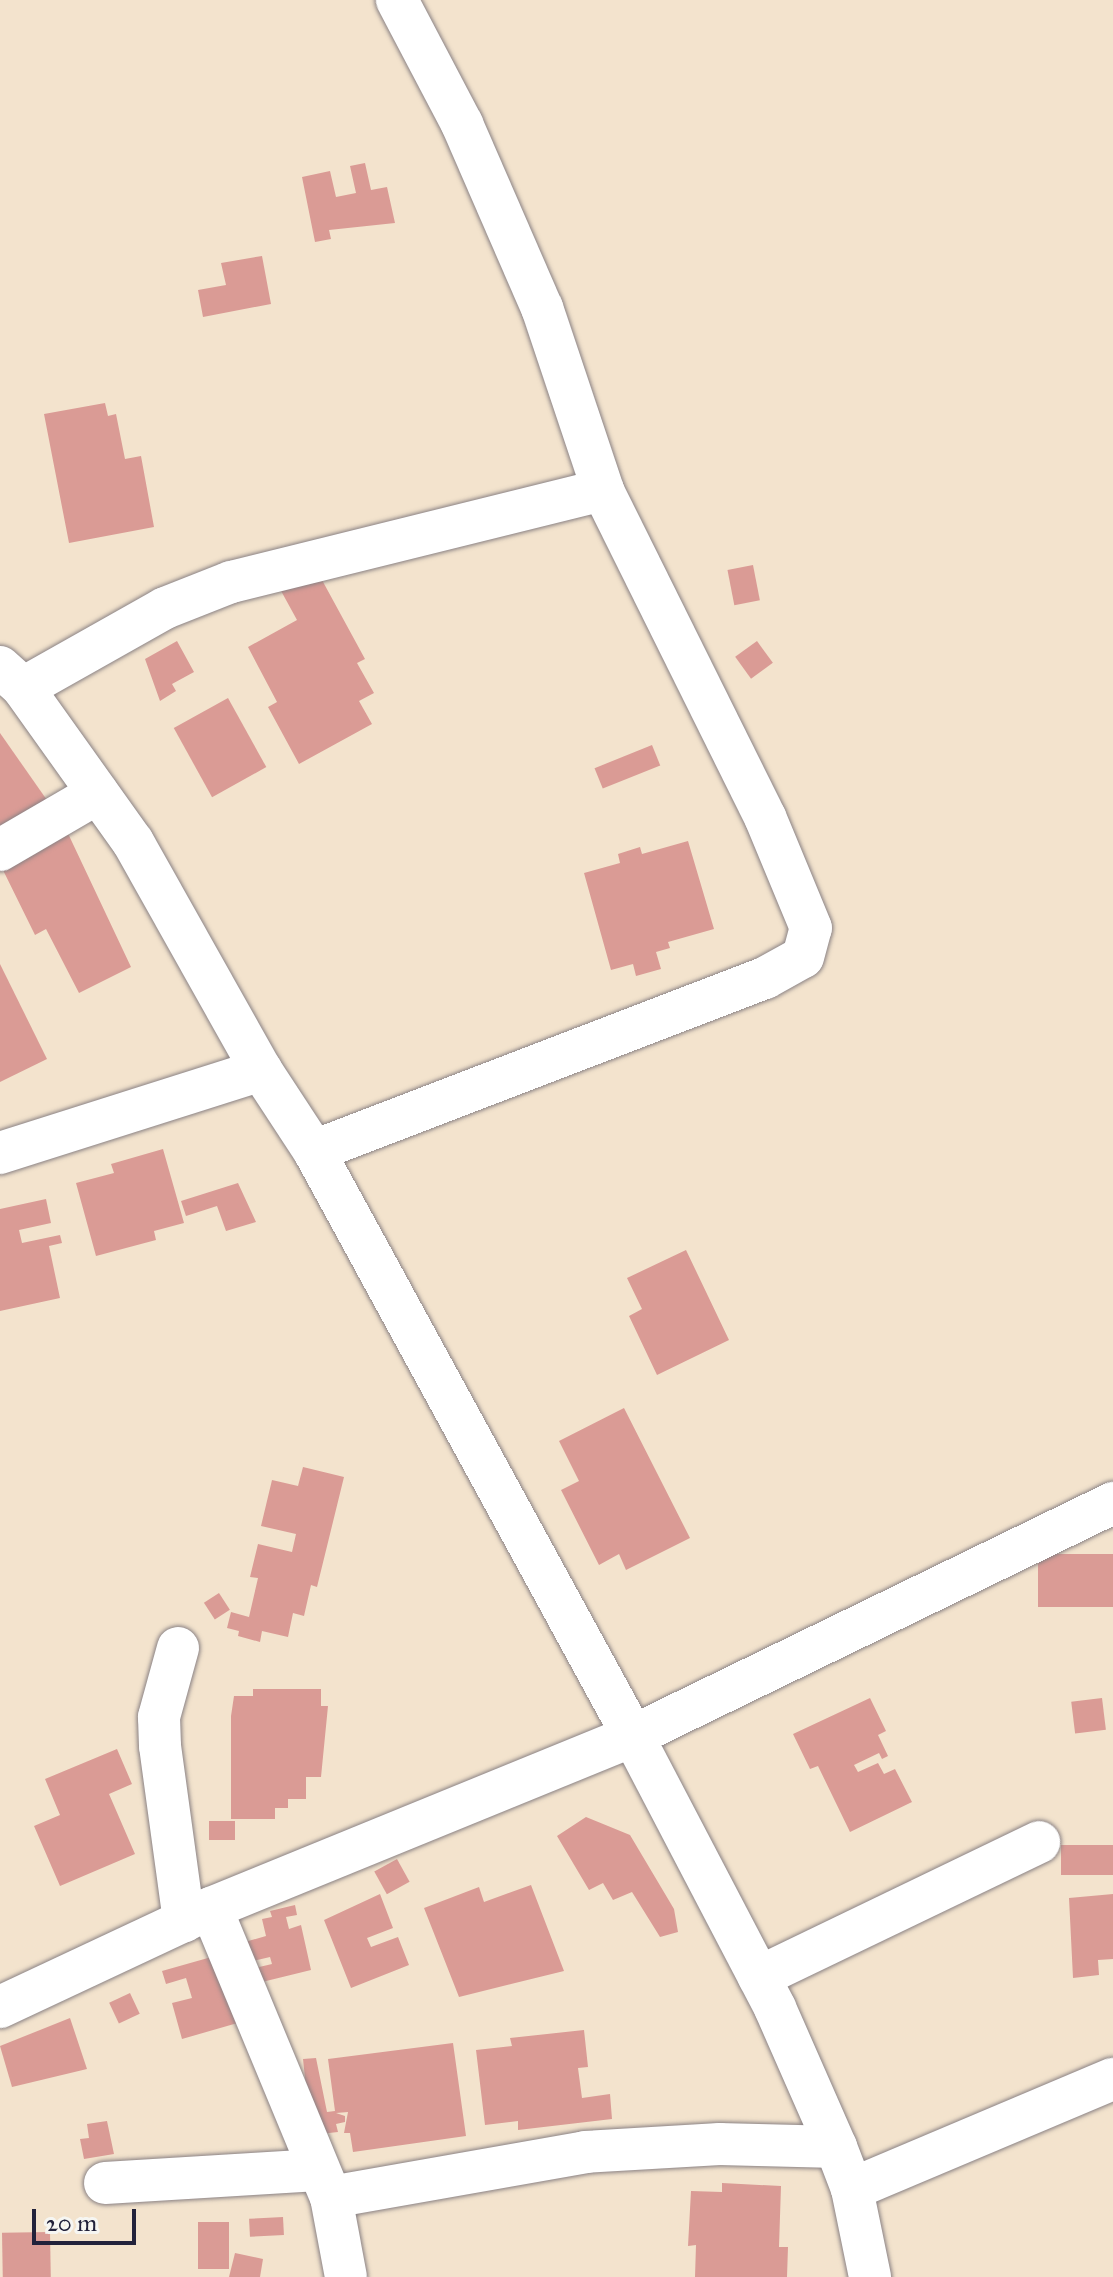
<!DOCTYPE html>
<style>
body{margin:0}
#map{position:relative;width:1113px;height:2277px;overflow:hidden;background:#f3e3cd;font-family:"IM FELL Great Primer",serif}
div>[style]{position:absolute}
.building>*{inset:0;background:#da9b95;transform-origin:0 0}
.roads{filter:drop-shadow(0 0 2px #8a8284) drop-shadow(0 0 2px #8a8284)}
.minor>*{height:42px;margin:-21px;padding:0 21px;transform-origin:21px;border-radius:21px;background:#fff}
span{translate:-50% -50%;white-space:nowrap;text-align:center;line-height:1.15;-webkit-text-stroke:8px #f6f6f2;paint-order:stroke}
.scale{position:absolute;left:32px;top:2209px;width:104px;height:36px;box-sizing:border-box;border:4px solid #22223b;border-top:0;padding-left:10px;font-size:24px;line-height:28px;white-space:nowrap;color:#22223b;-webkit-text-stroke:6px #f6f6f2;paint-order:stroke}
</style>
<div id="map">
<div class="building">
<div style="clip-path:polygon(365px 163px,371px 190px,387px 187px,395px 223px,329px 230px,331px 239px,315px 242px,302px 177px,330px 171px,336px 197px,356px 193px,350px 166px)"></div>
<div style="clip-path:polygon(262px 256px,271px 304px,203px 317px,198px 290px,226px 285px,221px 263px)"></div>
<div style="clip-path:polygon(105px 403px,108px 416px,116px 414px,125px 459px,141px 456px,154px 527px,69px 543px,44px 414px)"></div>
<div style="left:753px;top:565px;width:36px;height:26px;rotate:79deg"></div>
<div style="clip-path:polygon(316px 569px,365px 659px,357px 663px,374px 693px,359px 701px,372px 724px,299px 764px,268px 707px,277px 702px,248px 647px,297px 620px,280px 589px)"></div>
<div style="clip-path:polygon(177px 641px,194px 672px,172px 684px,176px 691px,160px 701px,145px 659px)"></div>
<div style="left:757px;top:641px;width:27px;height:27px;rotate:54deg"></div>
<div style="left:228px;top:698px;width:79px;height:62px;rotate:61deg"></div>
<div style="clip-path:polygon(0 733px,49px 803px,0 837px)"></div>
<div style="left:652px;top:745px;width:22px;height:62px;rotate:68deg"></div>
<div style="clip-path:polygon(64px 825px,131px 967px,79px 993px,46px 929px,35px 935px,0 864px)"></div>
<div style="clip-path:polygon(688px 841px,714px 929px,668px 942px,670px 948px,656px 952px,661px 969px,636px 976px,633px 964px,611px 970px,584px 873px,620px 863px,618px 854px,640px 847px,642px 854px)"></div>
<div style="clip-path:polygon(0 964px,47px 1059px,0 1082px)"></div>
<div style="clip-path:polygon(163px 1149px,184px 1223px,154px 1231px,156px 1240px,96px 1256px,76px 1183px,114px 1173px,111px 1164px)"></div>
<div style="clip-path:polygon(238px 1183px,256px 1222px,226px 1231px,217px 1206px,186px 1216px,181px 1201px)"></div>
<div style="clip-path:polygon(46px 1199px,51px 1223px,19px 1230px,22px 1243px,60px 1235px,62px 1243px,49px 1246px,60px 1298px,0 1311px,0 1209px)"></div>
<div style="clip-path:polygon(686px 1250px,729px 1340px,657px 1375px,629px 1316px,642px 1309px,627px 1278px)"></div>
<div style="clip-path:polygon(624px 1408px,690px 1538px,626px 1570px,619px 1554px,599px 1565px,561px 1490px,579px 1481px,559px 1441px)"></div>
<div style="clip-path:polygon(303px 1467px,344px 1477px,317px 1587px,311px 1585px,304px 1616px,293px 1613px,288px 1637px,262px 1631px,260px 1642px,238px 1636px,239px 1631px,227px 1628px,231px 1612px,249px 1617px,258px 1578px,250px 1577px,258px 1544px,292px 1552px,296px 1534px,261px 1526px,272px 1480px,298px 1486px)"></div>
<div style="left:1113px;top:1554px;width:53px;height:75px;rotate:90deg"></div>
<div style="left:219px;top:1593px;width:20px;height:18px;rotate:57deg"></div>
<div style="clip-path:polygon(253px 1689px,321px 1689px,321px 1706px,328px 1706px,321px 1777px,306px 1777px,306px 1799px,288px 1799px,288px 1808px,275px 1808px,275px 1819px,231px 1819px,231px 1716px,234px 1696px,253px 1696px)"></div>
<div style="clip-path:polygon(870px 1698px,886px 1731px,878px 1735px,888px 1756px,882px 1759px,879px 1753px,854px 1765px,858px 1772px,878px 1763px,884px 1774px,895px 1769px,912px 1802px,850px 1832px,818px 1766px,810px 1769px,793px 1734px)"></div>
<div style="left:1102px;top:1698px;width:32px;height:31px;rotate:83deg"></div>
<div style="clip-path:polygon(117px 1749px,132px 1784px,109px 1794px,135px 1854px,60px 1886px,34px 1826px,60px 1815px,45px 1779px)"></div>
<div style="clip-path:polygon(586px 1817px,630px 1835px,674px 1909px,678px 1932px,660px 1937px,632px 1892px,613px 1900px,603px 1883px,589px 1890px,557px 1836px)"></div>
<div style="left:209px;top:1821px;width:26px;height:19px"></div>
<div style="left:1113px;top:1845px;width:30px;height:52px;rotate:90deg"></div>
<div style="left:397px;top:1859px;width:26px;height:26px;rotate:61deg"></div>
<div style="clip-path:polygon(531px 1885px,564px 1971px,459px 1997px,424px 1908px,479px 1887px,484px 1902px)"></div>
<div style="clip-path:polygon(380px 1894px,393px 1928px,367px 1938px,371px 1947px,398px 1937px,409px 1965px,351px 1988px,324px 1920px)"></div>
<div style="clip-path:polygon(1113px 1894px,1113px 1959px,1098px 1960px,1099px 1975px,1073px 1978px,1069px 1898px)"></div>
<div style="clip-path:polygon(295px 1905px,297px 1915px,286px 1917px,289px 1929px,301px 1925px,311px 1970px,258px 1983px,255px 1968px,272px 1964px,270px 1957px,249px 1962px,245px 1942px,266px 1936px,262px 1919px,272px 1917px,270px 1911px)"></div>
<div style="clip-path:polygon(222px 1954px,241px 2022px,182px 2039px,172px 2003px,192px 1998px,186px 1978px,166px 1984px,162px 1971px)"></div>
<div style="left:130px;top:1993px;width:23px;height:23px;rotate:65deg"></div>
<div style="clip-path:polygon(70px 2018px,87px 2069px,12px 2087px,0 2046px)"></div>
<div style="clip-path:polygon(584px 2030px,588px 2067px,578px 2068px,582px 2098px,610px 2094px,612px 2119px,518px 2130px,518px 2121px,485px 2125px,476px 2050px,512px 2046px,510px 2038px)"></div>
<div style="clip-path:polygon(453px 2043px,466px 2136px,353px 2152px,350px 2133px,344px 2133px,348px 2112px,336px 2113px,345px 2116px,345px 2122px,336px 2124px,338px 2132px,311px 2135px,303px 2059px,316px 2058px,327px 2112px,335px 2111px,328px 2059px)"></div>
<div style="clip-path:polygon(107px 2121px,114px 2154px,84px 2159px,80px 2139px,89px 2138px,87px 2124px)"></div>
<div style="clip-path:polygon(722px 2183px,781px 2186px,779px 2247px,788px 2247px,787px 2277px,695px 2277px,696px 2245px,688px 2246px,691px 2191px,722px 2192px)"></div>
<div style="left:283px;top:2217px;width:18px;height:34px;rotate:87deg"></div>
<div style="left:198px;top:2222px;width:31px;height:47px"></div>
<div style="left:50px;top:2232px;width:45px;height:48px;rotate:89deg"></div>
<div style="clip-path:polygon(235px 2253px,263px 2259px,260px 2277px,229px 2277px)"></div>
</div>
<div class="roads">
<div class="minor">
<div style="left:0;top:667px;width:31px;rotate:42deg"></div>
<div style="left:23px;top:688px;width:189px;rotate:54.5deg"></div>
<div style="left:133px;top:842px;width:261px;rotate:60.7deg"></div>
<div style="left:261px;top:1070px;width:97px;rotate:56.8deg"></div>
<div style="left:314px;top:1151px;width:666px;rotate:61.4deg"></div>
<div style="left:633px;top:1736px;width:307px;rotate:62.4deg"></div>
<div style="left:775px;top:2008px;width:152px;rotate:66.3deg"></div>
<div style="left:836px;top:2147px;width:45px;rotate:69.1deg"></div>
<div style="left:852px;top:2189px;width:90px;rotate:78.4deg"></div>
<div style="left:23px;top:688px;width:163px;rotate:-29.4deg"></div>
<div style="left:165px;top:608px;width:71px;rotate:-21.5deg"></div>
<div style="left:231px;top:582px;width:383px;rotate:-13.9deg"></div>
<div style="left:0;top:850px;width:113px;rotate:-30.2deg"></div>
<div style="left:314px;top:1151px;width:483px;rotate:-21deg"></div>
<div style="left:765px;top:978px;width:43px;rotate:-28.9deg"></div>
<div style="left:803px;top:957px;width:30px;rotate:-75deg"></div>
<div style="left:811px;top:928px;width:120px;rotate:-112.5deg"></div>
<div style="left:765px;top:817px;width:365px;rotate:-116.4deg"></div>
<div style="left:603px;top:490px;width:192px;rotate:-108.5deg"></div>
<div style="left:542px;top:308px;width:201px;rotate:-113.5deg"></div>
<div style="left:462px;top:124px;width:140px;rotate:-117.7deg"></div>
<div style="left:0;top:1153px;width:274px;rotate:-17.6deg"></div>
<div style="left:178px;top:1648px;width:72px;rotate:105.4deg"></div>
<div style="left:159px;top:1717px;width:29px;rotate:88deg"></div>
<div style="left:160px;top:1746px;width:177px;rotate:82.2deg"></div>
<div style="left:211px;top:1908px;width:313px;rotate:67.5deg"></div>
<div style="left:331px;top:2197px;width:81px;rotate:79.4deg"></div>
<div style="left:759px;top:1977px;width:311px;rotate:-25.7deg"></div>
<div style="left:0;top:2007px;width:233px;rotate:-25.1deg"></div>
<div style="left:211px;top:1908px;width:456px;rotate:-22.2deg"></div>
<div style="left:633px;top:1736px;width:534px;rotate:-25.89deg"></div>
<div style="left:105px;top:2183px;width:213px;rotate:-3.5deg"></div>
<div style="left:852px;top:2189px;width:283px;rotate:-22.9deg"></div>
<div style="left:331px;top:2197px;width:258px;rotate:-10deg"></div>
<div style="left:585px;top:2152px;width:135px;rotate:-3.4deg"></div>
<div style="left:720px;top:2144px;width:116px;rotate:1.5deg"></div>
</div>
</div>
<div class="scale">20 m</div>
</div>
